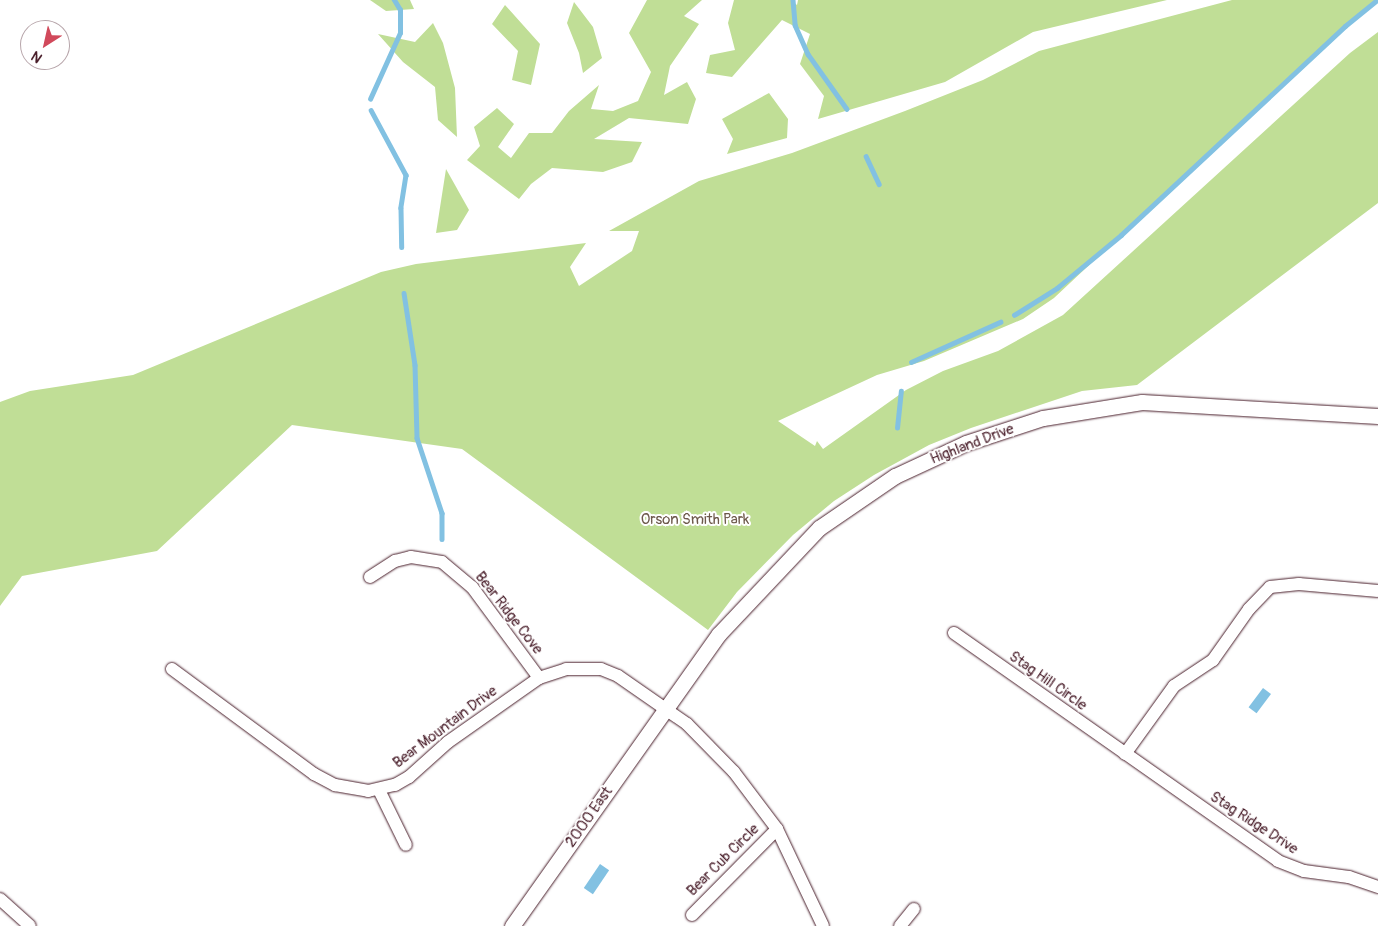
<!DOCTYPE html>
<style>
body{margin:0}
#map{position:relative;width:1378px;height:926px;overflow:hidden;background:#fff;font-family:Pangolin,sans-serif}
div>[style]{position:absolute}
.green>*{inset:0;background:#c0de96}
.water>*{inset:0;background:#82c1e2;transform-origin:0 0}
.stream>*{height:4.5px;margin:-2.25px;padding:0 2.25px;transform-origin:2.25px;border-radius:2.25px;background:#82c1e2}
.roads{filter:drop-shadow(0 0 1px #4a1f2b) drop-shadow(0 0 1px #4a1f2b)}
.minor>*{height:12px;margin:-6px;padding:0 6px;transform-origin:6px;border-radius:6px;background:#fff}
.tertiary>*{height:15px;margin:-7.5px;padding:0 7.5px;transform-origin:7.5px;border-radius:7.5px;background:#fff}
span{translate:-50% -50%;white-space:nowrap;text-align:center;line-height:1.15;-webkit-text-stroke:4px #fff;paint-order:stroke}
.street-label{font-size:15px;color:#4a1f2b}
.park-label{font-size:15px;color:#6d584b}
.north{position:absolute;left:20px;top:20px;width:50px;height:50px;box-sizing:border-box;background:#fff;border:1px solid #b7a5aa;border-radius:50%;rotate:215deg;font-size:14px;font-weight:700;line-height:20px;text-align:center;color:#4a1f2b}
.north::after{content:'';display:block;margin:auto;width:18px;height:22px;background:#d1495b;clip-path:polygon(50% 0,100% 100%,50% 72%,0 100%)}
</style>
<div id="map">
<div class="green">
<div style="clip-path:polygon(370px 0,410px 0,414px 9px,386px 11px)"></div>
<div style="clip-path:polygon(647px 0,702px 0,684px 16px,699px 24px,670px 66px,664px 95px,687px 82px,696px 99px,688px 124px,629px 118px,594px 139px,642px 142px,632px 162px,603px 172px,552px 168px,531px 184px,519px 199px,467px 160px,480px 146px,474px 127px,497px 108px,514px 124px,498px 147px,511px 158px,529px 133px,552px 133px,569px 111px,599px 85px,591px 109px,613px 111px,638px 101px,651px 72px,629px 33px)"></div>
<div style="clip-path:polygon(734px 0,791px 0,797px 5px,798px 0,1167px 0,1033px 32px,945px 82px,818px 119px,824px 96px,800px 64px,810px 34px,782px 20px,732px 77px,706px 73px,710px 55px,735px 50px,728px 23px)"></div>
<div style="clip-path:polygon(1232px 0,1377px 0,1348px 22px,1054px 298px,1023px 319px,924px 361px,877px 375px,778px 421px,815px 446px,817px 441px,823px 449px,906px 390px,943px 371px,998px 351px,1063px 315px,1350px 53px,1378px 32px,1378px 203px,1137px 385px,1082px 391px,971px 428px,929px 445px,874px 475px,834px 501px,793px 535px,737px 592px,708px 630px,462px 449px,292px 425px,157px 551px,22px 576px,0 606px,0 402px,30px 391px,133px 375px,381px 272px,416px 264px,586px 243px,570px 267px,579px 286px,632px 251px,639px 231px,609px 231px,699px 181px,792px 153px,905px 111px,983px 80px,1039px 51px)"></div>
<div style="clip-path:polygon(574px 2px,593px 27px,602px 58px,583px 73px,579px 53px,567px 23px)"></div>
<div style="clip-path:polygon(505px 5px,540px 44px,531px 85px,512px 80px,518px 51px,492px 24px)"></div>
<div style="clip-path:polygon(433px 23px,443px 43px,455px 88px,457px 137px,438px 120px,435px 87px,403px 62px,378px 34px,415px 42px)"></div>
<div style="clip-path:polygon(769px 93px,788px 119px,787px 138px,727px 154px,733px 139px,722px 119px)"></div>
<div style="clip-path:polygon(446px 169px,469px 210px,457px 230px,436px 233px)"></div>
</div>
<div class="water">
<div style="left:1263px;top:688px;width:10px;height:24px;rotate:37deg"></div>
<div style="left:600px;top:864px;width:11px;height:29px;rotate:34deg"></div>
</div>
<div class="stream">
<div style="left:793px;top:0;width:25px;rotate:85deg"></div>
<div style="left:795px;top:25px;width:32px;rotate:66deg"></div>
<div style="left:808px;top:54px;width:67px;rotate:54.7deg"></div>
<div style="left:370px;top:99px;width:72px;rotate:-65.6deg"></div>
<div style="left:400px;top:33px;width:23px;rotate:-90deg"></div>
<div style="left:400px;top:10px;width:12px;rotate:-121deg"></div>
<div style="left:371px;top:110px;width:74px;rotate:61.7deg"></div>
<div style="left:406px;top:175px;width:33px;rotate:99deg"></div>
<div style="left:401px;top:208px;width:39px;rotate:89deg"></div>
<div style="left:866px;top:156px;width:31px;rotate:65deg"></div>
<div style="left:404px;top:293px;width:73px;rotate:81.3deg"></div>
<div style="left:415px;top:365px;width:73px;rotate:88.4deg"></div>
<div style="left:417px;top:438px;width:79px;rotate:71.6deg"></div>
<div style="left:442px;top:513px;width:26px;rotate:90deg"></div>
<div style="left:1014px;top:315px;width:51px;rotate:-32.1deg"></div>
<div style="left:1057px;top:288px;width:83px;rotate:-39.6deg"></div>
<div style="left:1121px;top:235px;width:306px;rotate:-43deg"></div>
<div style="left:1345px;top:26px;width:41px;rotate:-39.1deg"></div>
<div style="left:911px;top:362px;width:98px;rotate:-24.2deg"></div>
<div style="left:897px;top:428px;width:37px;rotate:-84deg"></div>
</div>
<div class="roads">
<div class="minor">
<div style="left:370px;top:577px;width:30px;rotate:-33deg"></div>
<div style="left:395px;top:561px;width:16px;rotate:-14deg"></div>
<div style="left:411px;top:557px;width:31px;rotate:9deg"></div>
<div style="left:442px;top:562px;width:39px;rotate:40deg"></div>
<div style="left:472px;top:587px;width:113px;rotate:53.6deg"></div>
<div style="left:954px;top:633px;width:396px;rotate:35.1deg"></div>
<div style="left:1278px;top:861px;width:28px;rotate:21deg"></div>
<div style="left:1304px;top:871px;width:45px;rotate:7.6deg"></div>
<div style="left:1349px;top:877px;width:31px;rotate:19deg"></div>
<div style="left:172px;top:669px;width:177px;rotate:36.5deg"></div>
<div style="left:314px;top:774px;width:24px;rotate:28deg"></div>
<div style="left:335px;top:785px;width:34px;rotate:10deg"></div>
<div style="left:368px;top:791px;width:28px;rotate:-13deg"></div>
<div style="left:395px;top:785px;width:16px;rotate:-30deg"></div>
<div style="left:409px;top:777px;width:52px;rotate:-41.9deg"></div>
<div style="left:448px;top:742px;width:111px;rotate:-35.1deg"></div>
<div style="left:539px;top:678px;width:28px;rotate:-18deg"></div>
<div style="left:566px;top:669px;width:35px"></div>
<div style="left:601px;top:669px;width:18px;rotate:22deg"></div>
<div style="left:618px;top:676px;width:84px;rotate:34.8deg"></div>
<div style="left:687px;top:724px;width:67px;rotate:45.6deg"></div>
<div style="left:734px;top:772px;width:71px;rotate:53deg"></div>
<div style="left:777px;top:829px;width:107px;rotate:64.6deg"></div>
<div style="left:1125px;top:754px;width:84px;rotate:-54.2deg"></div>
<div style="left:1174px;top:686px;width:47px;rotate:-33.7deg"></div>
<div style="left:1213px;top:660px;width:62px;rotate:-54.8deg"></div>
<div style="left:1249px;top:609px;width:30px;rotate:-46deg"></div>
<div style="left:1270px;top:587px;width:29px;rotate:-6deg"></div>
<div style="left:1299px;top:584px;width:79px;rotate:5.1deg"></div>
<div style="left:379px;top:790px;width:61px;rotate:63.9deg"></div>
<div style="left:0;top:899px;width:40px;rotate:42deg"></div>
<div style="left:692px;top:915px;width:121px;rotate:-45.3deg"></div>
<div style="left:900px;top:926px;width:22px;rotate:-51deg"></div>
</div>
<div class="tertiary">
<div style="left:512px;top:926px;width:358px;rotate:-54.7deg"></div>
<div style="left:719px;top:634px;width:146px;rotate:-46.7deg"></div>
<div style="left:819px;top:528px;width:92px;rotate:-34.4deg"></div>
<div style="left:895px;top:476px;width:78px;rotate:-24.9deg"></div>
<div style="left:966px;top:443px;width:81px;rotate:-18deg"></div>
<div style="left:1043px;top:418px;width:100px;rotate:-9.2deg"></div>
<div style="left:1142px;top:402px;width:236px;rotate:3.4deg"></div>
</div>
</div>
<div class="street-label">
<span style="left:972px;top:444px;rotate:-21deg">Highland Drive</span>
<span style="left:509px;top:613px;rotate:52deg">Bear Ridge Cove</span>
<span style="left:1048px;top:681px;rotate:35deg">Stag Hill Circle</span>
<span style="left:445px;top:727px;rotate:-37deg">Bear Mountain Drive</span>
<span style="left:589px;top:817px;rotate:-55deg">2000 East</span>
<span style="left:1254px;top:823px;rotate:33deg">Stag Ridge Drive</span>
<span style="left:723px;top:860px;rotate:-45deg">Bear Cub Circle</span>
</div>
<div class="park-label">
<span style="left:695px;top:520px">Orson Smith Park</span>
</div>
<div class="north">N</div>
</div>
